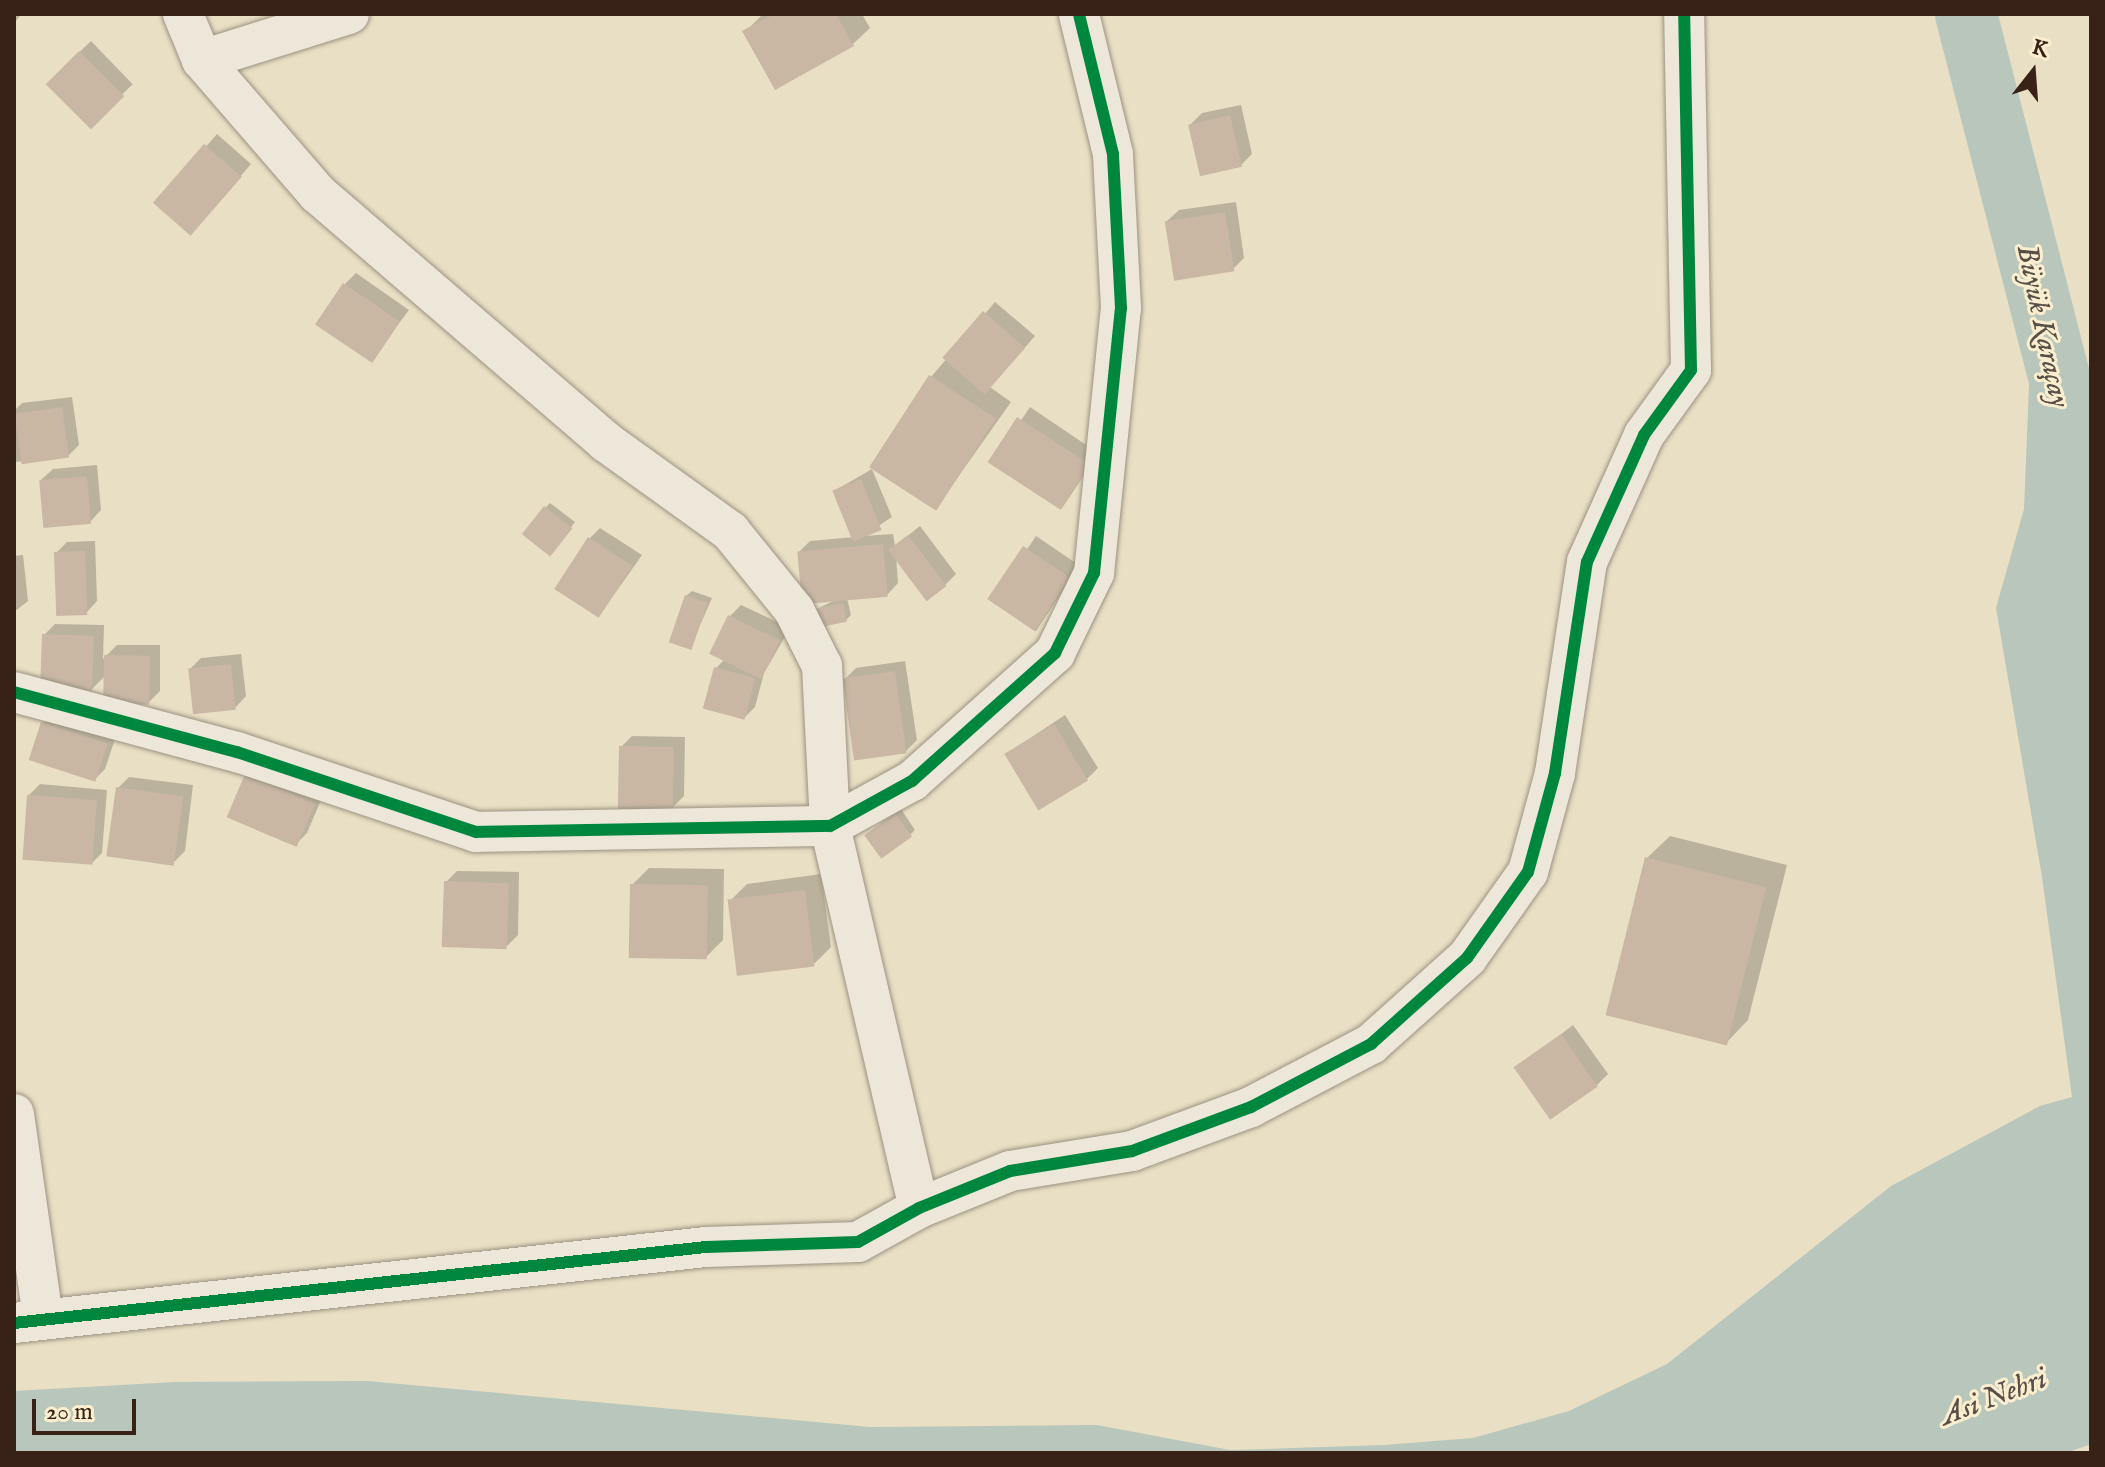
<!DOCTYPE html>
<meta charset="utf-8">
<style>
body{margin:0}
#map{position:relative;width:2105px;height:1467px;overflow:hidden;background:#e9dfc4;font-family:"IM FELL English",serif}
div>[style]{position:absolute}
.water>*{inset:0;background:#b8c6bc}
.shadow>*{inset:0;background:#0003;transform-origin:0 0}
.river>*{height:62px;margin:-31px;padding:0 31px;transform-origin:31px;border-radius:31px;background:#b8c6bc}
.building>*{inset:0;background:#c9b7a4;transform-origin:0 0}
.roads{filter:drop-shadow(0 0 2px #9b9282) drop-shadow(0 0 2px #9b9282)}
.minor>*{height:40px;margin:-20px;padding:0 20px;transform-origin:20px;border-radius:20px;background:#ece7d9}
.cycleway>*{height:12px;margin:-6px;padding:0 6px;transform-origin:6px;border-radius:6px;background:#00873e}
span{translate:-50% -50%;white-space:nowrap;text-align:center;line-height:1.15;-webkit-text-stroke:6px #faeecf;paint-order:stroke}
.water-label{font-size:30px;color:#585048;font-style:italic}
.frame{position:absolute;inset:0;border:16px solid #382218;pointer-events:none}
.north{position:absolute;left:1993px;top:32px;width:80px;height:80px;-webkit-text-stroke:6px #faeecf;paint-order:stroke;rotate:17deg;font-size:22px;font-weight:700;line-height:32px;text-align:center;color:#382218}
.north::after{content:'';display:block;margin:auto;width:28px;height:36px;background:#382218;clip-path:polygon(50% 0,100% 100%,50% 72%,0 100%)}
.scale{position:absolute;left:32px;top:1399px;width:104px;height:36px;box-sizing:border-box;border:4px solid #382218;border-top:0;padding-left:10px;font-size:24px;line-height:28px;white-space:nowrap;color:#382218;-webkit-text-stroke:6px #faeecf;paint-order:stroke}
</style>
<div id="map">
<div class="water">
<div style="clip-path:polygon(2077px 339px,2091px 443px,2091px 1444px,2066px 1453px,14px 1453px,14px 1391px,175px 1382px,367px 1381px,870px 1427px,1097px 1425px,1230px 1450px,1384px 1445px,1473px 1438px,1569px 1411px,1667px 1364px,1891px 1186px,2040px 1106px,2072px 1097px,2042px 877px,1996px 608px,2024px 509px,2030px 360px,2050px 343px)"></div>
</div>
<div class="shadow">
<div style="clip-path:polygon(14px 14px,21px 14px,14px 24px)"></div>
<div style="clip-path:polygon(862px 14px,870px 28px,853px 44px,745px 32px,763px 14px)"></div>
<div style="left:91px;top:41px;width:60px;height:61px;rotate:46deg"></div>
<div style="clip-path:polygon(1241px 105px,1252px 154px,1241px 165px,1190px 125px,1202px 113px)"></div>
<div style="clip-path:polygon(217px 134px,251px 164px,202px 221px,156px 203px)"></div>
<div style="clip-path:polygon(1236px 202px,1244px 258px,1233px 269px,1167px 221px,1179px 210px)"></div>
<div style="clip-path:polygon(356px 273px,409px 310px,371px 360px,345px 284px)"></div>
<div style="clip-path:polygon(995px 302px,1035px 336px,990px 387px,1011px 402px,936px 508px,931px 377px)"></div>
<div style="clip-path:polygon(72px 397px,79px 445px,68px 456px,16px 462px,14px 411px,22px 403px)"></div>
<div style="left:1030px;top:407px;width:83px;height:67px;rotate:34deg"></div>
<div style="clip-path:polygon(97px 465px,101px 510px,90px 522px,41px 480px,53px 469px)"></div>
<div style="clip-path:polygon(872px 469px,892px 517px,863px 536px,893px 534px,895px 546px,920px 526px,956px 574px,945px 585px,896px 556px,898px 583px,887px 595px,847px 598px,851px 615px,846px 620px,813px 611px,837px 599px,799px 552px,810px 541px,854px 537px,834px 491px)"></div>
<div style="clip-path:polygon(550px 503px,575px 522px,555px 548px,545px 508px)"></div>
<div style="clip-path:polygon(600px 528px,642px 555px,599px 616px,589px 539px)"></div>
<div style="left:1036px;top:536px;width:53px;height:79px;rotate:34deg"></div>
<div style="clip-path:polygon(95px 541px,97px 601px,86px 613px,56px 553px,67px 542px)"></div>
<div style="clip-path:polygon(23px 555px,28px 601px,14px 612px,14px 556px)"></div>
<div style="clip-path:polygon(692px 591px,712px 598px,690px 648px,686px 596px)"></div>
<div style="clip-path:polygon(741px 605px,790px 628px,764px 673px,755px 707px,744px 718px,716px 668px,725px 659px,730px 616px)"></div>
<div style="clip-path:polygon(55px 624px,104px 625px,103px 659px,117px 645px,160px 645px,160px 691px,149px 702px,106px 675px,91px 690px,44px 635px)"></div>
<div style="clip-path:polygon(241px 654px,246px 696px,235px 708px,190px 669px,201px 658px)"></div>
<div style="clip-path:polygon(905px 661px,917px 740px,906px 751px,845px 679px,856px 668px)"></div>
<div style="clip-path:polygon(54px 712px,117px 733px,105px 769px,94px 780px,43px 723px)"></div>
<div style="clip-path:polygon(1065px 715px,1098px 768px,1087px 779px,1006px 754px)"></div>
<div style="clip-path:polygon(632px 736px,685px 737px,684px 796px,673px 807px,621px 747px)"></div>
<div style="clip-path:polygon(258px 764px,324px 793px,307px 833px,296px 844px,230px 816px)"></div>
<div style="clip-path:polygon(129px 777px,193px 785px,185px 851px,174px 862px,118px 788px)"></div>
<div style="clip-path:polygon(40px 784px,107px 790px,102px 853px,91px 864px,29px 795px)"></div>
<div style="clip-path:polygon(901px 809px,915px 830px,910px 835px,866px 835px)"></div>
<div style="clip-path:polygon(1670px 836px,1787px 865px,1748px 1020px,1726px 1043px,1647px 858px)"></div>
<div style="clip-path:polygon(649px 868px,724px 869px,723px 940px,706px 957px,632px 885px)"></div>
<div style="clip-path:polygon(457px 871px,519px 872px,518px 935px,507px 946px,446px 882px)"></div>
<div style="clip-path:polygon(821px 874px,831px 947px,814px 964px,730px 901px,747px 884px)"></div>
<div style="clip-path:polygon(1573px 1025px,1608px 1074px,1597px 1085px,1517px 1068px)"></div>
</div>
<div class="river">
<div style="left:1966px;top:14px;width:379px;rotate:75.6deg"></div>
<div style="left:2060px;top:381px;width:44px;rotate:86.1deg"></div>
</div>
<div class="building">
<div style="clip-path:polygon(774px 14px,836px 14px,854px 46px,775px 90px,742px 31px)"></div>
<div style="left:79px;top:51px;width:64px;height:47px;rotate:45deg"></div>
<div style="left:1230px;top:115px;width:53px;height:43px;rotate:77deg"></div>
<div style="left:204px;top:144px;width:50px;height:78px;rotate:41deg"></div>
<div style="left:1225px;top:212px;width:60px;height:61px;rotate:81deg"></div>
<div style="left:343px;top:283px;width:69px;height:50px;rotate:34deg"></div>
<div style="left:983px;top:311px;width:56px;height:62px;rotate:41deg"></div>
<div style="left:929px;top:375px;width:80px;height:110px;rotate:33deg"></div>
<div style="left:62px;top:407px;width:51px;height:48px;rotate:82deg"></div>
<div style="left:1017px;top:417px;width:87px;height:54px;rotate:33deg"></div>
<div style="left:87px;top:476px;width:48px;height:48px;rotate:85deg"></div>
<div style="left:861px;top:479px;width:55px;height:31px;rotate:68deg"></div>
<div style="left:544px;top:506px;width:36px;height:36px;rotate:38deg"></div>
<div style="left:908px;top:535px;width:64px;height:25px;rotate:53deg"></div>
<div style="left:588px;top:537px;width:53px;height:62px;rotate:33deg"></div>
<div style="left:883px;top:544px;width:53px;height:86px;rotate:85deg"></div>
<div style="left:1023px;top:546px;width:57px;height:64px;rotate:34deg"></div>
<div style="left:85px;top:551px;width:64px;height:31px;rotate:88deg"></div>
<div style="left:685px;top:595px;width:24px;height:50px;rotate:19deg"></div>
<div style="left:843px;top:603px;width:19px;height:33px;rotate:78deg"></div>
<div style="left:728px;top:615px;width:58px;height:43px;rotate:26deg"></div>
<div style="left:42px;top:634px;width:52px;height:57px;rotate:2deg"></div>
<div style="left:104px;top:655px;width:46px;height:49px;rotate:1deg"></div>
<div style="left:231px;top:664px;width:46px;height:43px;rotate:84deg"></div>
<div style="left:714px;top:667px;width:43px;height:43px;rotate:15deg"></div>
<div style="left:895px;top:671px;width:83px;height:53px;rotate:82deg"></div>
<div style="left:41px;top:722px;width:70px;height:40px;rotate:18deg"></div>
<div style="left:1054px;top:724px;width:66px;height:58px;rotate:59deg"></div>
<div style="left:619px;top:746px;width:55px;height:63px;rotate:1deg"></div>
<div style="left:245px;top:774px;width:76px;height:47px;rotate:23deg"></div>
<div style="left:116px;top:787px;width:68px;height:70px;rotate:8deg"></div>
<div style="left:27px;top:795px;width:70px;height:65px;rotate:4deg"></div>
<div style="left:895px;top:813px;width:29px;height:38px;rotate:54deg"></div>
<div style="left:1645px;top:857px;width:125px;height:163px;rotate:14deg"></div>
<div style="left:444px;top:881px;width:65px;height:66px;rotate:2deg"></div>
<div style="left:630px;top:884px;width:78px;height:74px;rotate:1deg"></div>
<div style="left:805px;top:890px;width:77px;height:78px;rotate:83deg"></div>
<div style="left:1561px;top:1034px;width:64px;height:58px;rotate:55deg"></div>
</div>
<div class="roads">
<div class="minor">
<div style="left:183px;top:14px;width:50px;rotate:67.6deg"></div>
<div style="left:202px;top:60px;width:177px;rotate:49.1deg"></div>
<div style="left:318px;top:194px;width:380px;rotate:40.7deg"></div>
<div style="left:606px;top:442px;width:153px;rotate:35.7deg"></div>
<div style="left:730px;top:531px;width:102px;rotate:51deg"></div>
<div style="left:794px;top:610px;width:63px;rotate:63.4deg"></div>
<div style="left:822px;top:666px;width:160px;rotate:87.1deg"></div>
<div style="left:830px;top:826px;width:392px;rotate:76.9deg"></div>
<div style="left:202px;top:60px;width:154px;rotate:-17.4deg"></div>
<div style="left:14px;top:692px;width:231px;rotate:15.1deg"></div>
<div style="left:237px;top:752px;width:252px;rotate:18.5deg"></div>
<div style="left:476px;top:832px;width:354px;rotate:-1deg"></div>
<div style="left:830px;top:826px;width:94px;rotate:-28.8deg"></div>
<div style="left:912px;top:781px;width:192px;rotate:-41.8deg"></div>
<div style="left:1055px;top:653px;width:89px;rotate:-64deg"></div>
<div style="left:1094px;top:573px;width:266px;rotate:-84.2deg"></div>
<div style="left:1121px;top:308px;width:154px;rotate:-93deg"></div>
<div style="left:1113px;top:154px;width:144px;rotate:-103.7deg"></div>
<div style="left:14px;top:1114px;width:206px;rotate:81.9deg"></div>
<div style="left:14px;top:1323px;width:696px;rotate:-6.27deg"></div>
<div style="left:706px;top:1247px;width:152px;rotate:-1.9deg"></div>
<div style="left:858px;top:1242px;width:70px;rotate:-29.1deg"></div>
<div style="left:919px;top:1208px;width:98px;rotate:-22.1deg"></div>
<div style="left:1010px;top:1171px;width:124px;rotate:-9.3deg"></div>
<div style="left:1132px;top:1151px;width:127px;rotate:-20.3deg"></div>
<div style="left:1251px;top:1107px;width:136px;rotate:-27.7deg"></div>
<div style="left:1371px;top:1044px;width:129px;rotate:-41.9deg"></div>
<div style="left:1467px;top:958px;width:105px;rotate:-54.7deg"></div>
<div style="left:1528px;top:872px;width:103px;rotate:-74.7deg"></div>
<div style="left:1555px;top:773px;width:213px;rotate:-81.4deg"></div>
<div style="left:1587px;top:562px;width:139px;rotate:-65.8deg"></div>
<div style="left:1644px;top:435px;width:80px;rotate:-54.1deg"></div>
<div style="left:1691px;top:370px;width:356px;rotate:-91.1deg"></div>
</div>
</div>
<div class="cycleway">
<div style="left:14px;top:692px;width:231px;rotate:15.1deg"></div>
<div style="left:237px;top:752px;width:252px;rotate:18.5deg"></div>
<div style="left:476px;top:832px;width:354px;rotate:-1deg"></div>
<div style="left:830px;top:826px;width:94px;rotate:-28.8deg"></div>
<div style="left:912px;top:781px;width:192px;rotate:-41.8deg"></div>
<div style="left:1055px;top:653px;width:89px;rotate:-64deg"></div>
<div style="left:1094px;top:573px;width:266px;rotate:-84.2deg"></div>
<div style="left:1121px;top:308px;width:154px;rotate:-93deg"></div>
<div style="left:1113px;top:154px;width:144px;rotate:-103.7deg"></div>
<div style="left:14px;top:1323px;width:696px;rotate:-6.27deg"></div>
<div style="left:706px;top:1247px;width:152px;rotate:-1.9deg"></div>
<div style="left:858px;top:1242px;width:70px;rotate:-29.1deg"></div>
<div style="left:919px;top:1208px;width:98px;rotate:-22.1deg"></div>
<div style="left:1010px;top:1171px;width:124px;rotate:-9.3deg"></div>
<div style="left:1132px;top:1151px;width:127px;rotate:-20.3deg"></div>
<div style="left:1251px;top:1107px;width:136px;rotate:-27.7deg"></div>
<div style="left:1371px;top:1044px;width:129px;rotate:-41.9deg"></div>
<div style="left:1467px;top:958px;width:105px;rotate:-54.7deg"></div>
<div style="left:1528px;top:872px;width:103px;rotate:-74.7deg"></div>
<div style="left:1555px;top:773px;width:213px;rotate:-81.4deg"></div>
<div style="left:1587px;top:562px;width:139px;rotate:-65.8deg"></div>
<div style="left:1644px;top:435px;width:80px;rotate:-54.1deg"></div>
<div style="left:1691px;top:370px;width:356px;rotate:-91.1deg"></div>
</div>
<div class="water-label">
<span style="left:2042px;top:326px;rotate:78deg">Büyük Karaçay</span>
<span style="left:1994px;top:1398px;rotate:-21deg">Asi Nehri</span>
</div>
<div class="frame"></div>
<div class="north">K</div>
<div class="scale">20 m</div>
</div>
